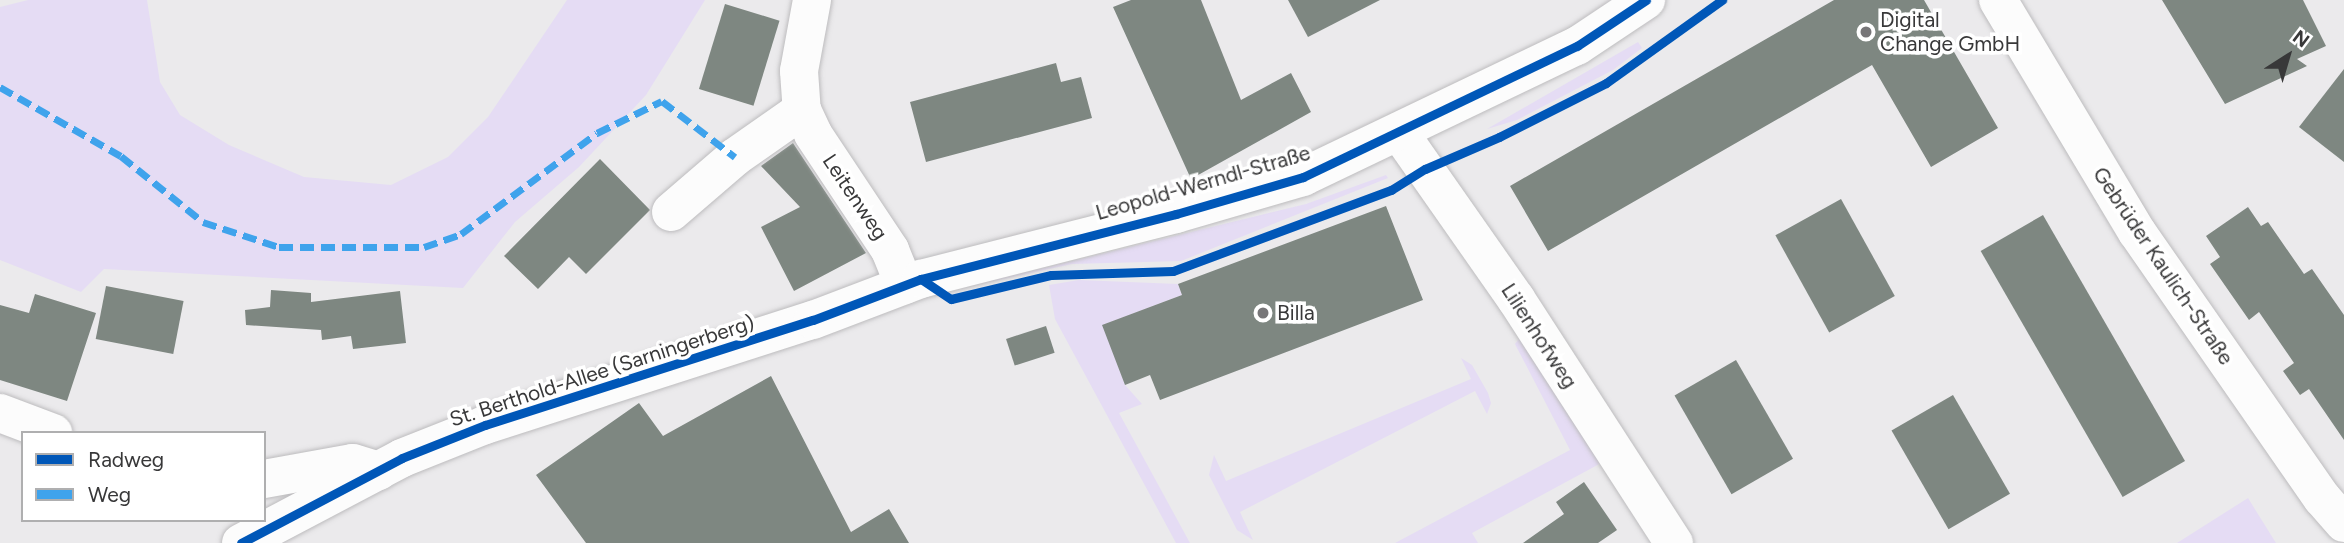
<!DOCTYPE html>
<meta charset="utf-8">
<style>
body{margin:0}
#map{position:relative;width:2344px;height:543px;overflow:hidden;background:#ebeaec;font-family:Figtree,sans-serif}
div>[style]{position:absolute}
.green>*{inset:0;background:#e5dcf4}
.building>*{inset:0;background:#7e8781;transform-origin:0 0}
.roads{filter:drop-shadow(0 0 2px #bdbcbe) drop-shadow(0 0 2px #bdbcbe)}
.street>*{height:38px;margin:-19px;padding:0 19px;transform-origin:19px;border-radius:19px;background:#fcfcfc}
.secondary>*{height:38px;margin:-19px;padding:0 19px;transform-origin:19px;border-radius:19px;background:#fcfcfc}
.quiet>*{height:7px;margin-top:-3.5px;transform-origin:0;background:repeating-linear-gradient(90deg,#3fa3ec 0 14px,transparent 0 21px)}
.cycleway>*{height:9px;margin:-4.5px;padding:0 4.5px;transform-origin:4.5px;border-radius:4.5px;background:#0057b8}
.dots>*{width:19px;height:19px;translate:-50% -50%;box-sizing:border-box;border:4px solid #fff;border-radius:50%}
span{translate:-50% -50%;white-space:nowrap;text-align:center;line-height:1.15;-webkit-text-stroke:7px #fff;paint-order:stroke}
.poi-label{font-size:21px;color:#383839}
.left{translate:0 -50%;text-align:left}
.street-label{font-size:21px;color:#383839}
.legend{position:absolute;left:21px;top:431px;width:245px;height:91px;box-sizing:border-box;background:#fff;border:2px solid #afafb0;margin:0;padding:9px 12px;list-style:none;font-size:21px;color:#383839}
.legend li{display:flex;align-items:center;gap:14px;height:35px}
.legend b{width:35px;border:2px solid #afafb0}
.north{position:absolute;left:2253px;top:21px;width:70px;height:70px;-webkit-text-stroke:5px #fff;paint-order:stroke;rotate:37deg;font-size:19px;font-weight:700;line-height:28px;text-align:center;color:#383839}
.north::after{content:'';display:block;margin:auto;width:24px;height:32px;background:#383839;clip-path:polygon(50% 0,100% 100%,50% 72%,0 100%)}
</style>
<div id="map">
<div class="green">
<div style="clip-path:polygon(28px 0,147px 0,160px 82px,180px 115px,229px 145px,304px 177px,391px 185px,448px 157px,488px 117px,567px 0,705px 0,646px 95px,579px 167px,515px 222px,463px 288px,104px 269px,81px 292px,0 260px,0 7px)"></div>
<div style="clip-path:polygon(1638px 42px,1642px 48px,1613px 70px,1517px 120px,1487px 129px)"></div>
<div style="clip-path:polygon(1386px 175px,1388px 178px,1181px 261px,1072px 264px,953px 290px,1306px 204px)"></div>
<div style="clip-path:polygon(1079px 280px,1178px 284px,1182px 295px,1103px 325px,1125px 385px,1142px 404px,1119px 413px,1190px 543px,1176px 543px,1055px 319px,1049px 285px)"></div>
<div style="clip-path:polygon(1524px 332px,1603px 462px,1472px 533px,1478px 543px,1395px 543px,1570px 450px,1515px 344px)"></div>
<div style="clip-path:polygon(1461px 358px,1472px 365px,1488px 393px,1491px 403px,1487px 414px,1475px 391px,1240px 512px,1253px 540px,1237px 530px,1209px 475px,1214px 455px,1226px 481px,1471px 379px)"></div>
<div style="clip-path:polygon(2248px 498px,2276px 543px,2177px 543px)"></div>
</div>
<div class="building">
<div style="clip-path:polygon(1131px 0,1201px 0,1241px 100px,1291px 73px,1311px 112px,1191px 179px,1113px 7px)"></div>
<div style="clip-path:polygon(1288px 0,1380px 0,1308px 37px)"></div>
<div style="clip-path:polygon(1834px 0,1924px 0,1998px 128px,1931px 167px,1872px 65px,1548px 251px,1510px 186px)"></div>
<div style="clip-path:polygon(2162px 0,2303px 0,2326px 46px,2297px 59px,2307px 66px,2225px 104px)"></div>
<div style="left:725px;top:4px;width:57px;height:89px;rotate:17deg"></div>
<div style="clip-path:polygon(1056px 63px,1061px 82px,1081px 77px,1092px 118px,926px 162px,910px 102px)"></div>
<div style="clip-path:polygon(2344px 69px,2344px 162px,2299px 127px)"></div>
<div style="clip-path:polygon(793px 143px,866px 253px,794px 291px,761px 227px,800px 207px,761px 166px)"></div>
<div style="clip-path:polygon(600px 159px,650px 210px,586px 274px,569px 257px,538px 289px,504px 256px)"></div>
<div style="left:1841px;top:199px;width:111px;height:75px;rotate:61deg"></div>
<div style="clip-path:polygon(1386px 206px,1423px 300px,1160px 400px,1150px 375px,1125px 385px,1102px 325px,1182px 295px,1178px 284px)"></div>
<div style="clip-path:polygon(2248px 207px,2261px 226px,2268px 222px,2304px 274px,2312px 269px,2344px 315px,2344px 440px,2309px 389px,2300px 395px,2283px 371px,2294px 363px,2259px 312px,2249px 320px,2210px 264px,2220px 257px,2206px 236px)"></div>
<div style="left:2043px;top:215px;width:284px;height:72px;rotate:60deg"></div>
<div style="left:106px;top:286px;width:79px;height:54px;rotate:11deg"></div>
<div style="clip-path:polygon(271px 290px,311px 293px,311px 302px,400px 291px,406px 343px,353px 349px,351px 336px,322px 340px,321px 330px,246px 325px,245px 310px,270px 307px)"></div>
<div style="clip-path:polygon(35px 294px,96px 313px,67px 401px,0 380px,0 305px,29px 313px)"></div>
<div style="left:1046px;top:326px;width:28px;height:42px;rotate:72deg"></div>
<div style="left:1736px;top:360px;width:114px;height:71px;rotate:60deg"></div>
<div style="clip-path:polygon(771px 376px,851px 532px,889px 509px,909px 543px,586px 543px,536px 475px,639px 403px,663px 436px)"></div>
<div style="left:1953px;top:395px;width:114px;height:71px;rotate:60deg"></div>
<div style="clip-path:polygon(1584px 482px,1617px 530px,1598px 543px,1523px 543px,1564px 514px,1556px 502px)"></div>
</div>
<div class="roads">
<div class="street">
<div style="left:812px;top:0;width:72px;rotate:100.4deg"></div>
<div style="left:799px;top:71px;width:39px;rotate:86deg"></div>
<div style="left:802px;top:110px;width:26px;rotate:65deg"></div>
<div style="left:813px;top:134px;width:139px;rotate:56.4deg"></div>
<div style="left:890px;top:250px;width:38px;rotate:68deg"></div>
<div style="left:1998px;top:0;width:270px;rotate:59.1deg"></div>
<div style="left:2137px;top:232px;width:324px;rotate:55.2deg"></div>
<div style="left:2322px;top:498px;width:33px;rotate:49deg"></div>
<div style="left:1399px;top:132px;width:204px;rotate:55deg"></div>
<div style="left:1516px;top:299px;width:291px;rotate:57.1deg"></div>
<div style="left:671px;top:212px;width:84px;rotate:-40.7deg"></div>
<div style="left:735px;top:157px;width:82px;rotate:-35deg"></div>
<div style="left:0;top:413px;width:57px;rotate:20.7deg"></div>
<div style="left:264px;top:479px;width:90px;rotate:-10.2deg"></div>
<div style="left:353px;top:463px;width:27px;rotate:17deg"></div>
</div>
<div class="secondary">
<div style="left:241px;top:543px;width:182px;rotate:-27.8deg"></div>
<div style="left:402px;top:458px;width:89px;rotate:-21.7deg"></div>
<div style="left:485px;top:425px;width:344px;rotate:-17.8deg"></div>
<div style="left:813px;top:320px;width:116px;rotate:-20.8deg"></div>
<div style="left:921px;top:279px;width:263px;rotate:-14.3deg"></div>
<div style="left:1176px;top:214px;width:132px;rotate:-16.2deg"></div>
<div style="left:1303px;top:177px;width:304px;rotate:-25.6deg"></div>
<div style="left:1577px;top:46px;width:83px;rotate:-33.7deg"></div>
</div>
</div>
<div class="quiet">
<div style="left:0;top:87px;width:139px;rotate:29.7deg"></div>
<div style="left:121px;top:156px;width:105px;rotate:38.8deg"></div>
<div style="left:203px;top:222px;width:80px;rotate:18.2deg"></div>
<div style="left:279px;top:247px;width:145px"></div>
<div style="left:424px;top:247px;width:39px;rotate:-19deg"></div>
<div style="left:461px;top:234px;width:169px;rotate:-36.6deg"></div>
<div style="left:597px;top:133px;width:72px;rotate:-26.2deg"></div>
<div style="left:662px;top:101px;width:92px;rotate:37.5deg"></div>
</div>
<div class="cycleway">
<div style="left:921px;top:279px;width:36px;rotate:34deg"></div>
<div style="left:951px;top:299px;width:103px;rotate:-13.5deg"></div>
<div style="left:1051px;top:275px;width:122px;rotate:-1.9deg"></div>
<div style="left:1173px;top:271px;width:233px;rotate:-20.4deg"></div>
<div style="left:1391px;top:190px;width:40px;rotate:-32deg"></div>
<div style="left:1425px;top:169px;width:81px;rotate:-23.4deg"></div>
<div style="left:1499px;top:137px;width:120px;rotate:-26.8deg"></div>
<div style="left:1606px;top:83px;width:143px;rotate:-35.6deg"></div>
<div style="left:241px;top:543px;width:182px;rotate:-27.8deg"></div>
<div style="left:402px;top:458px;width:89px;rotate:-21.7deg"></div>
<div style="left:485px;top:425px;width:344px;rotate:-17.8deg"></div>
<div style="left:813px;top:320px;width:116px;rotate:-20.8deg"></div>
<div style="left:921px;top:279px;width:263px;rotate:-14.3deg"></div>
<div style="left:1176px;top:214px;width:132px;rotate:-16.2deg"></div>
<div style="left:1303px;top:177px;width:304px;rotate:-25.6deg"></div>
<div style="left:1577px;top:46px;width:83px;rotate:-33.7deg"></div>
</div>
<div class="dots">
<div style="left:1866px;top:32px;background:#777678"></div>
<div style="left:1263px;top:313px;background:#777678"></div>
</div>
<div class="poi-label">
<span class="left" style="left:1880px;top:32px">Digital<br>Change GmbH</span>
<span class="left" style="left:1277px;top:313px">Billa</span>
</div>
<div class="street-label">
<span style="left:1203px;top:183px;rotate:-16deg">Leopold-Werndl-Straße</span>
<span style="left:855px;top:197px;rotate:56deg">Leitenweg</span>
<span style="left:2163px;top:266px;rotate:56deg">Gebrüder Kaulich-Straße</span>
<span style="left:1539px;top:336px;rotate:57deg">Lilienhofweg</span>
<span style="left:602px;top:371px;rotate:-18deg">St. Berthold-Allee (Sarningerberg)</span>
</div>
<ul class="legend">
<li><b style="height:9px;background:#0057b8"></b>Radweg</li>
<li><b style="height:9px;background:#3fa3ec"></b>Weg</li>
</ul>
<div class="north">N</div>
</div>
